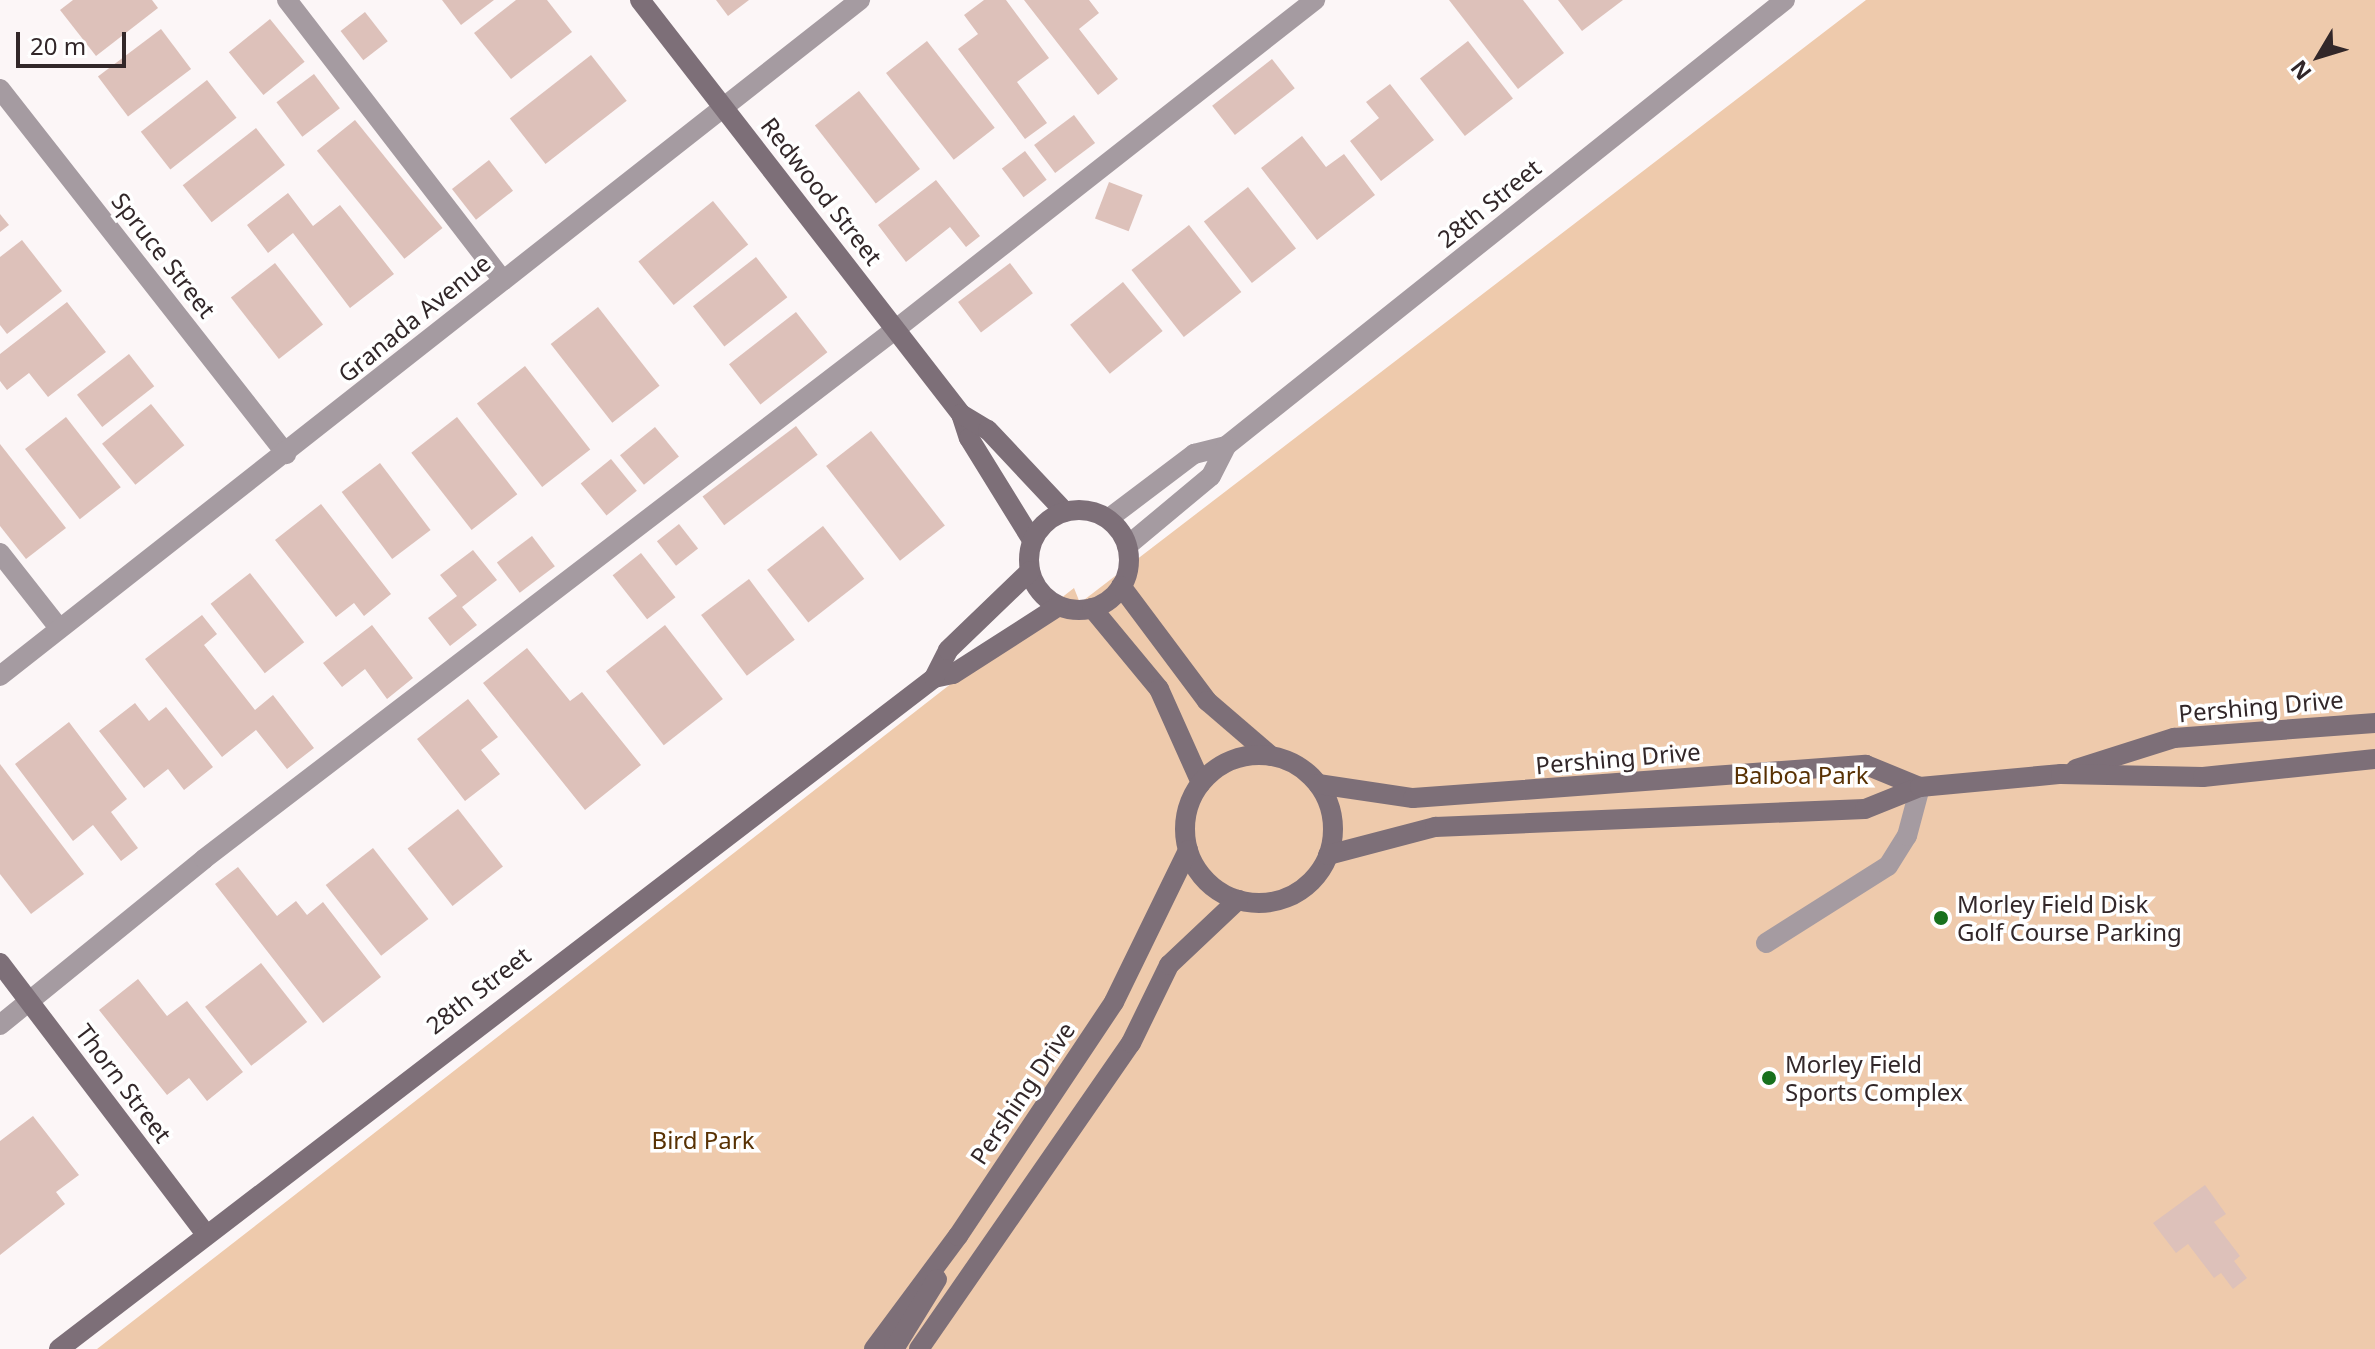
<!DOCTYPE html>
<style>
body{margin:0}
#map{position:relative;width:2375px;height:1349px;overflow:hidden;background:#fcf6f7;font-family:"Noto Sans",sans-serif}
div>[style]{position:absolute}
.green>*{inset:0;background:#eecaac}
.building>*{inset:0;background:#ddc1ba;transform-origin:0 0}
.lane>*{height:20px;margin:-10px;padding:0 10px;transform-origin:10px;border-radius:10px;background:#a59ba1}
.street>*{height:20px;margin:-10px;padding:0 10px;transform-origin:10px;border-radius:10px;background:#a59ba1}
.secondary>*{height:20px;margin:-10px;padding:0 10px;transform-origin:10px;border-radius:10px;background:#7d6f78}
.secondary>.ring{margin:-10px;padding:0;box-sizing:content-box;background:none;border:20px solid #7d6f78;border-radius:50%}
.dots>*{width:22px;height:22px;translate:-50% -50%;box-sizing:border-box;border:4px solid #fff;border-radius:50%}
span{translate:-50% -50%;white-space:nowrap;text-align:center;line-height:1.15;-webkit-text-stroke:7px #fff;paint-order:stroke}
.street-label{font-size:24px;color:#322729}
.park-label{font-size:24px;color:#583103}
.poi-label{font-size:24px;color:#322729}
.left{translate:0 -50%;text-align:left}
.north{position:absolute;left:2279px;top:16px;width:80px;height:80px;-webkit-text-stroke:6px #fff;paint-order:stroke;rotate:232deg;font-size:22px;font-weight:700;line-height:32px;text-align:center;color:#322729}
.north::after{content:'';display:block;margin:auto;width:28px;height:36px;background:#322729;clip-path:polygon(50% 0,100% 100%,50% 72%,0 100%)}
.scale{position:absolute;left:16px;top:32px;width:110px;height:36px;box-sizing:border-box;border:4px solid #322729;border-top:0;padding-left:10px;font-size:24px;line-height:28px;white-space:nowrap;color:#322729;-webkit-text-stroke:6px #fff;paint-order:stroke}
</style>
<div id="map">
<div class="green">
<div style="clip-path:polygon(1866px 0,2375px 0,2375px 1349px,97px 1349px,1074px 588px,1080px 603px)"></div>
</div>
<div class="building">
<div style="clip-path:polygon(73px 0,152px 0,158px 8px,96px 56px,60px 10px)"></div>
<div style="clip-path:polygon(442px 0,494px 0,461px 25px)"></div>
<div style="clip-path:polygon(516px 0,547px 0,572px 32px,511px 79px,474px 33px)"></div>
<div style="clip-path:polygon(716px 0,749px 0,728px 16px)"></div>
<div style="clip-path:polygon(984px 0,1006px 0,1049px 58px,1017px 82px,1047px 123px,1025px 139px,958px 49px,978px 34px,964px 15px)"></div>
<div style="clip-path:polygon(1024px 0,1089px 0,1099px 13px,1079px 29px,1118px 79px,1098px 95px)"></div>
<div style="clip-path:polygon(1449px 0,1523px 0,1564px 53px,1518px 89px)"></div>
<div style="clip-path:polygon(1558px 0,1623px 0,1582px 31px)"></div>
<div style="left:365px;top:12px;width:37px;height:31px;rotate:52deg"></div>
<div style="left:270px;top:19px;width:55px;height:53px;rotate:51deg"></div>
<div style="left:161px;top:29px;width:50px;height:79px;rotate:53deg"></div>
<div style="left:927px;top:41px;width:110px;height:52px;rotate:52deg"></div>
<div style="left:1468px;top:41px;width:73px;height:61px;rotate:52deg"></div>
<div style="left:591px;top:55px;width:58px;height:103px;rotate:52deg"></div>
<div style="left:1272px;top:59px;width:37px;height:76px;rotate:52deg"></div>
<div style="left:314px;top:74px;width:43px;height:47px;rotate:53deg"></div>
<div style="left:207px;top:80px;width:48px;height:84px;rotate:52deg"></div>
<div style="clip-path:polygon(1390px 84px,1434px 140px,1381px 181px,1350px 141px,1379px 118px,1366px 102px)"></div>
<div style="left:859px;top:91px;width:99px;height:56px;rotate:52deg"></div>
<div style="left:1074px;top:115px;width:35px;height:50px;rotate:53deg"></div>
<div style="left:355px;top:120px;width:139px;height:49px;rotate:51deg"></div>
<div style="left:256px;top:128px;width:47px;height:93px;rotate:52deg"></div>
<div style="clip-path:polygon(1302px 136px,1326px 167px,1344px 154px,1375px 195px,1317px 240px,1261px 168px)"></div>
<div style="left:1025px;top:151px;width:36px;height:29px;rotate:53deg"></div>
<div style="left:489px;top:160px;width:39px;height:47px;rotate:52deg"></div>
<div style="clip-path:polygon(936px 180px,980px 236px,966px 247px,950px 227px,906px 262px,878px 225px)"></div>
<div style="left:1109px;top:182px;width:36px;height:39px;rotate:21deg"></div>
<div style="left:1248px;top:187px;width:78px;height:56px;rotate:52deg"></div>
<div style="clip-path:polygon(288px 193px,313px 226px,340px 205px,394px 274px,350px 308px,293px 233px,268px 253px,247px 225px)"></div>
<div style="left:713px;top:201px;width:56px;height:96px;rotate:51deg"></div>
<div style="clip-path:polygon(0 214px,9px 225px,0 232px)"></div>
<div style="left:1189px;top:225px;width:85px;height:73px;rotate:52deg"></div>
<div style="clip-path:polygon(22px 240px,62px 291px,7px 334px,0 325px,0 257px)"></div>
<div style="left:756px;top:257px;width:51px;height:80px;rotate:52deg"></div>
<div style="left:275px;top:263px;width:78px;height:56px;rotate:52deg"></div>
<div style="left:1010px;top:263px;width:38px;height:65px;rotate:53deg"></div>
<div style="left:1123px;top:282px;width:63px;height:68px;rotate:51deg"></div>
<div style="clip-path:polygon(67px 302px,106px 352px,48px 397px,29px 373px,7px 390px,0 381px,0 354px)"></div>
<div style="left:598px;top:307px;width:100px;height:60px;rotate:52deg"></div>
<div style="left:796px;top:312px;width:51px;height:85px;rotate:52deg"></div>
<div style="left:129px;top:354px;width:41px;height:66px;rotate:52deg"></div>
<div style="left:525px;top:366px;width:106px;height:61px;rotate:52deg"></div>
<div style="left:151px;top:404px;width:53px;height:63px;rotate:51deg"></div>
<div style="left:66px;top:417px;width:89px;height:52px;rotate:52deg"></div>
<div style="left:457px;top:417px;width:98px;height:58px;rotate:52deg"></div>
<div style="left:796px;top:426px;width:36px;height:117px;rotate:53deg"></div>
<div style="left:655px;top:427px;width:38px;height:45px;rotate:51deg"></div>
<div style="left:871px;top:431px;width:120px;height:57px;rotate:52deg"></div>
<div style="clip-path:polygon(0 444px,66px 528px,26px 559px,0 526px)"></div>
<div style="left:611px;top:459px;width:41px;height:39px;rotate:51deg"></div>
<div style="left:380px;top:463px;width:84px;height:48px;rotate:53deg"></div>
<div style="clip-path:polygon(321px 504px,391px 594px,364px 616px,354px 603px,336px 617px,275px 540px)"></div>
<div style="left:679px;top:524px;width:31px;height:28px;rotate:52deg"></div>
<div style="left:823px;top:526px;width:67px;height:71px;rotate:52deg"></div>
<div style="left:532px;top:536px;width:38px;height:44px;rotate:53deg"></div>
<div style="clip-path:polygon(473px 550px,497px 580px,462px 607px,477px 625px,450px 646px,428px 618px,457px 596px,440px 575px)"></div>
<div style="left:641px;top:553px;width:56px;height:36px;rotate:52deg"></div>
<div style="left:250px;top:573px;width:88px;height:50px;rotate:52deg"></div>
<div style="left:749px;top:579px;width:76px;height:60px;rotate:53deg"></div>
<div style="clip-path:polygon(202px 615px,217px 634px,204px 645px,255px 710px,273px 695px,314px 748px,287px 769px,256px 730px,222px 757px,145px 659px)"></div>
<div style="clip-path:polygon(372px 625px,413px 678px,387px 699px,365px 669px,342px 687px,323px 663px)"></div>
<div style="left:665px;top:625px;width:94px;height:75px;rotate:52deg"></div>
<div style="clip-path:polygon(527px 648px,570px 701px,582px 692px,641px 765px,585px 810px,483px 683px)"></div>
<div style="clip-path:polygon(468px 699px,498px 737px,481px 750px,500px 774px,465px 801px,417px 739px)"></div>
<div style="clip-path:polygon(135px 703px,149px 721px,166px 707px,213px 767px,184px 790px,168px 769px,144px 788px,99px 731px)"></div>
<div style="clip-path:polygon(69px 722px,127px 799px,111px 812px,138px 848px,121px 861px,93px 825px,73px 841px,15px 764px)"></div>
<div style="clip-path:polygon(0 764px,84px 874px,31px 914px,0 874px)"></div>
<div style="left:458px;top:809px;width:73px;height:64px;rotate:52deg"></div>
<div style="left:373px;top:848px;width:90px;height:60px;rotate:52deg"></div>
<div style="clip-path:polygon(238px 867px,277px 916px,296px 901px,307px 915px,323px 902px,381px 977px,323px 1023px,215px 884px)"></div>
<div style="left:261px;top:963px;width:75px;height:71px;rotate:52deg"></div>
<div style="clip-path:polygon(138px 979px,167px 1016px,187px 1001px,243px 1072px,207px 1101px,189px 1078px,167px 1095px,99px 1010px)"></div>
<div style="clip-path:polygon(33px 1116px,79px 1175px,56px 1192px,65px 1204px,0 1255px,0 1141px)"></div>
<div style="clip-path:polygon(2205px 1185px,2226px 1214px,2214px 1222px,2240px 1256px,2234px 1261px,2247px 1278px,2233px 1289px,2221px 1273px,2214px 1278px,2188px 1244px,2176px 1253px,2153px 1223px)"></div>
</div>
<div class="lane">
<div style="left:287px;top:0;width:354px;rotate:52.4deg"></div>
<div style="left:0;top:553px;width:95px;rotate:51.8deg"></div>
<div style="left:1766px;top:943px;width:144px;rotate:-32.3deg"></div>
<div style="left:1888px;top:866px;width:36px;rotate:-58deg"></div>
<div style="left:1907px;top:836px;width:51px;rotate:-75.1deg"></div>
<div style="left:0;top:1025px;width:263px;rotate:-39.1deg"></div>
<div style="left:204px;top:859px;width:872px;rotate:-37.45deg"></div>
<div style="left:896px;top:329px;width:533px;rotate:-38.14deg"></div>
</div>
<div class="street">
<div style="left:0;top:89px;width:464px;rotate:51.9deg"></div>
<div style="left:1108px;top:519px;width:108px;rotate:-37.1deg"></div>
<div style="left:1194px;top:454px;width:33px;rotate:-14deg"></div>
<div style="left:1226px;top:446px;width:715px;rotate:-38.58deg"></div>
<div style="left:1127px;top:546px;width:109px;rotate:-39.8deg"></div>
<div style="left:1211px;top:476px;width:34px;rotate:-63deg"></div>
<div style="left:0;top:676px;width:1094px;rotate:-38.17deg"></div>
</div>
<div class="secondary">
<div style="left:640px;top:0;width:524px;rotate:52.21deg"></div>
<div style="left:961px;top:414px;width:25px;rotate:72deg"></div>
<div style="left:969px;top:438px;width:120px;rotate:58.3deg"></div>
<div style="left:961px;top:414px;width:31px;rotate:31deg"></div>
<div style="left:988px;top:430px;width:112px;rotate:46.8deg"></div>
<div class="ring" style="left:1029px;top:510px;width:80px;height:80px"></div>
<div style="left:1121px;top:586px;width:144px;rotate:53.2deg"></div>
<div style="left:1207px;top:701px;width:84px;rotate:40.7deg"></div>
<div style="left:1092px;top:608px;width:105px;rotate:50.4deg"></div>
<div style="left:1159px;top:689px;width:103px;rotate:65.9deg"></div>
<div style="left:934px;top:678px;width:19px;rotate:-12deg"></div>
<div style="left:953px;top:674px;width:126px;rotate:-32.7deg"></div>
<div class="ring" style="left:1185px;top:755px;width:128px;height:128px"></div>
<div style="left:2076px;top:769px;width:103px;rotate:-17.6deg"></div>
<div style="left:2174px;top:738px;width:202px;rotate:-4.3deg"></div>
<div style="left:1318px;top:784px;width:96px;rotate:8.4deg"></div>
<div style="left:1413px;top:798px;width:454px;rotate:-4.2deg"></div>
<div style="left:1866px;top:765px;width:58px;rotate:22.2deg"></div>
<div style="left:1328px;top:855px;width:111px;rotate:-14.7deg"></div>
<div style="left:1435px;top:827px;width:430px;rotate:-2.4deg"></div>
<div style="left:1865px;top:809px;width:59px;rotate:-21.8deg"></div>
<div style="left:1920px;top:787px;width:142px;rotate:-5.3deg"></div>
<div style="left:2061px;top:774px;width:142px;rotate:1.2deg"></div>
<div style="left:2203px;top:777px;width:173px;rotate:-6deg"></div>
<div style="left:0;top:963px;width:340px;rotate:52.8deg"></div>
<div style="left:59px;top:1349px;width:1103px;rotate:-37.48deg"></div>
<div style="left:934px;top:678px;width:31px;rotate:-63deg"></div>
<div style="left:948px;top:650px;width:114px;rotate:-43.9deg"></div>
<div style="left:874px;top:1349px;width:141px;rotate:-53.4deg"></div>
<div style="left:958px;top:1236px;width:281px;rotate:-56.3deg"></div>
<div style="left:1114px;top:1002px;width:169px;rotate:-64deg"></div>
<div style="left:894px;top:1349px;width:82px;rotate:-58.4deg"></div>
<div style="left:919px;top:1349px;width:372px;rotate:-55.3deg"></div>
<div style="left:1131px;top:1043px;width:87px;rotate:-64deg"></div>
<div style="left:1169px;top:965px;width:95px;rotate:-43.3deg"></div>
</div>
<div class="dots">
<div style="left:1941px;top:918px;background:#18711d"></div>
<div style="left:1769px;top:1078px;background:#18711d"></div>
</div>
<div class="street-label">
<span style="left:822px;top:191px;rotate:52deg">Redwood Street</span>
<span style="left:1489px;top:203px;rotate:-39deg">28th Street</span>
<span style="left:164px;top:255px;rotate:52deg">Spruce Street</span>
<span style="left:414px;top:318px;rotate:-39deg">Granada Avenue</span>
<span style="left:2261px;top:706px;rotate:-5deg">Pershing Drive</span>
<span style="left:1618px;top:758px;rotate:-5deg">Pershing Drive</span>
<span style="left:478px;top:990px;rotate:-38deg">28th Street</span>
<span style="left:124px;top:1083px;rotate:53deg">Thorn Street</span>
<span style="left:1022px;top:1093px;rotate:-56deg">Pershing Drive</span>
</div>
<div class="park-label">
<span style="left:1801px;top:775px">Balboa Park</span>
<span style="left:703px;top:1140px">Bird Park</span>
</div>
<div class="poi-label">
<span class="left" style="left:1957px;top:918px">Morley Field Disk<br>Golf Course Parking</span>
<span class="left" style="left:1785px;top:1078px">Morley Field<br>Sports Complex</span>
</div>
<div class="north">N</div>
<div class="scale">20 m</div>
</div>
